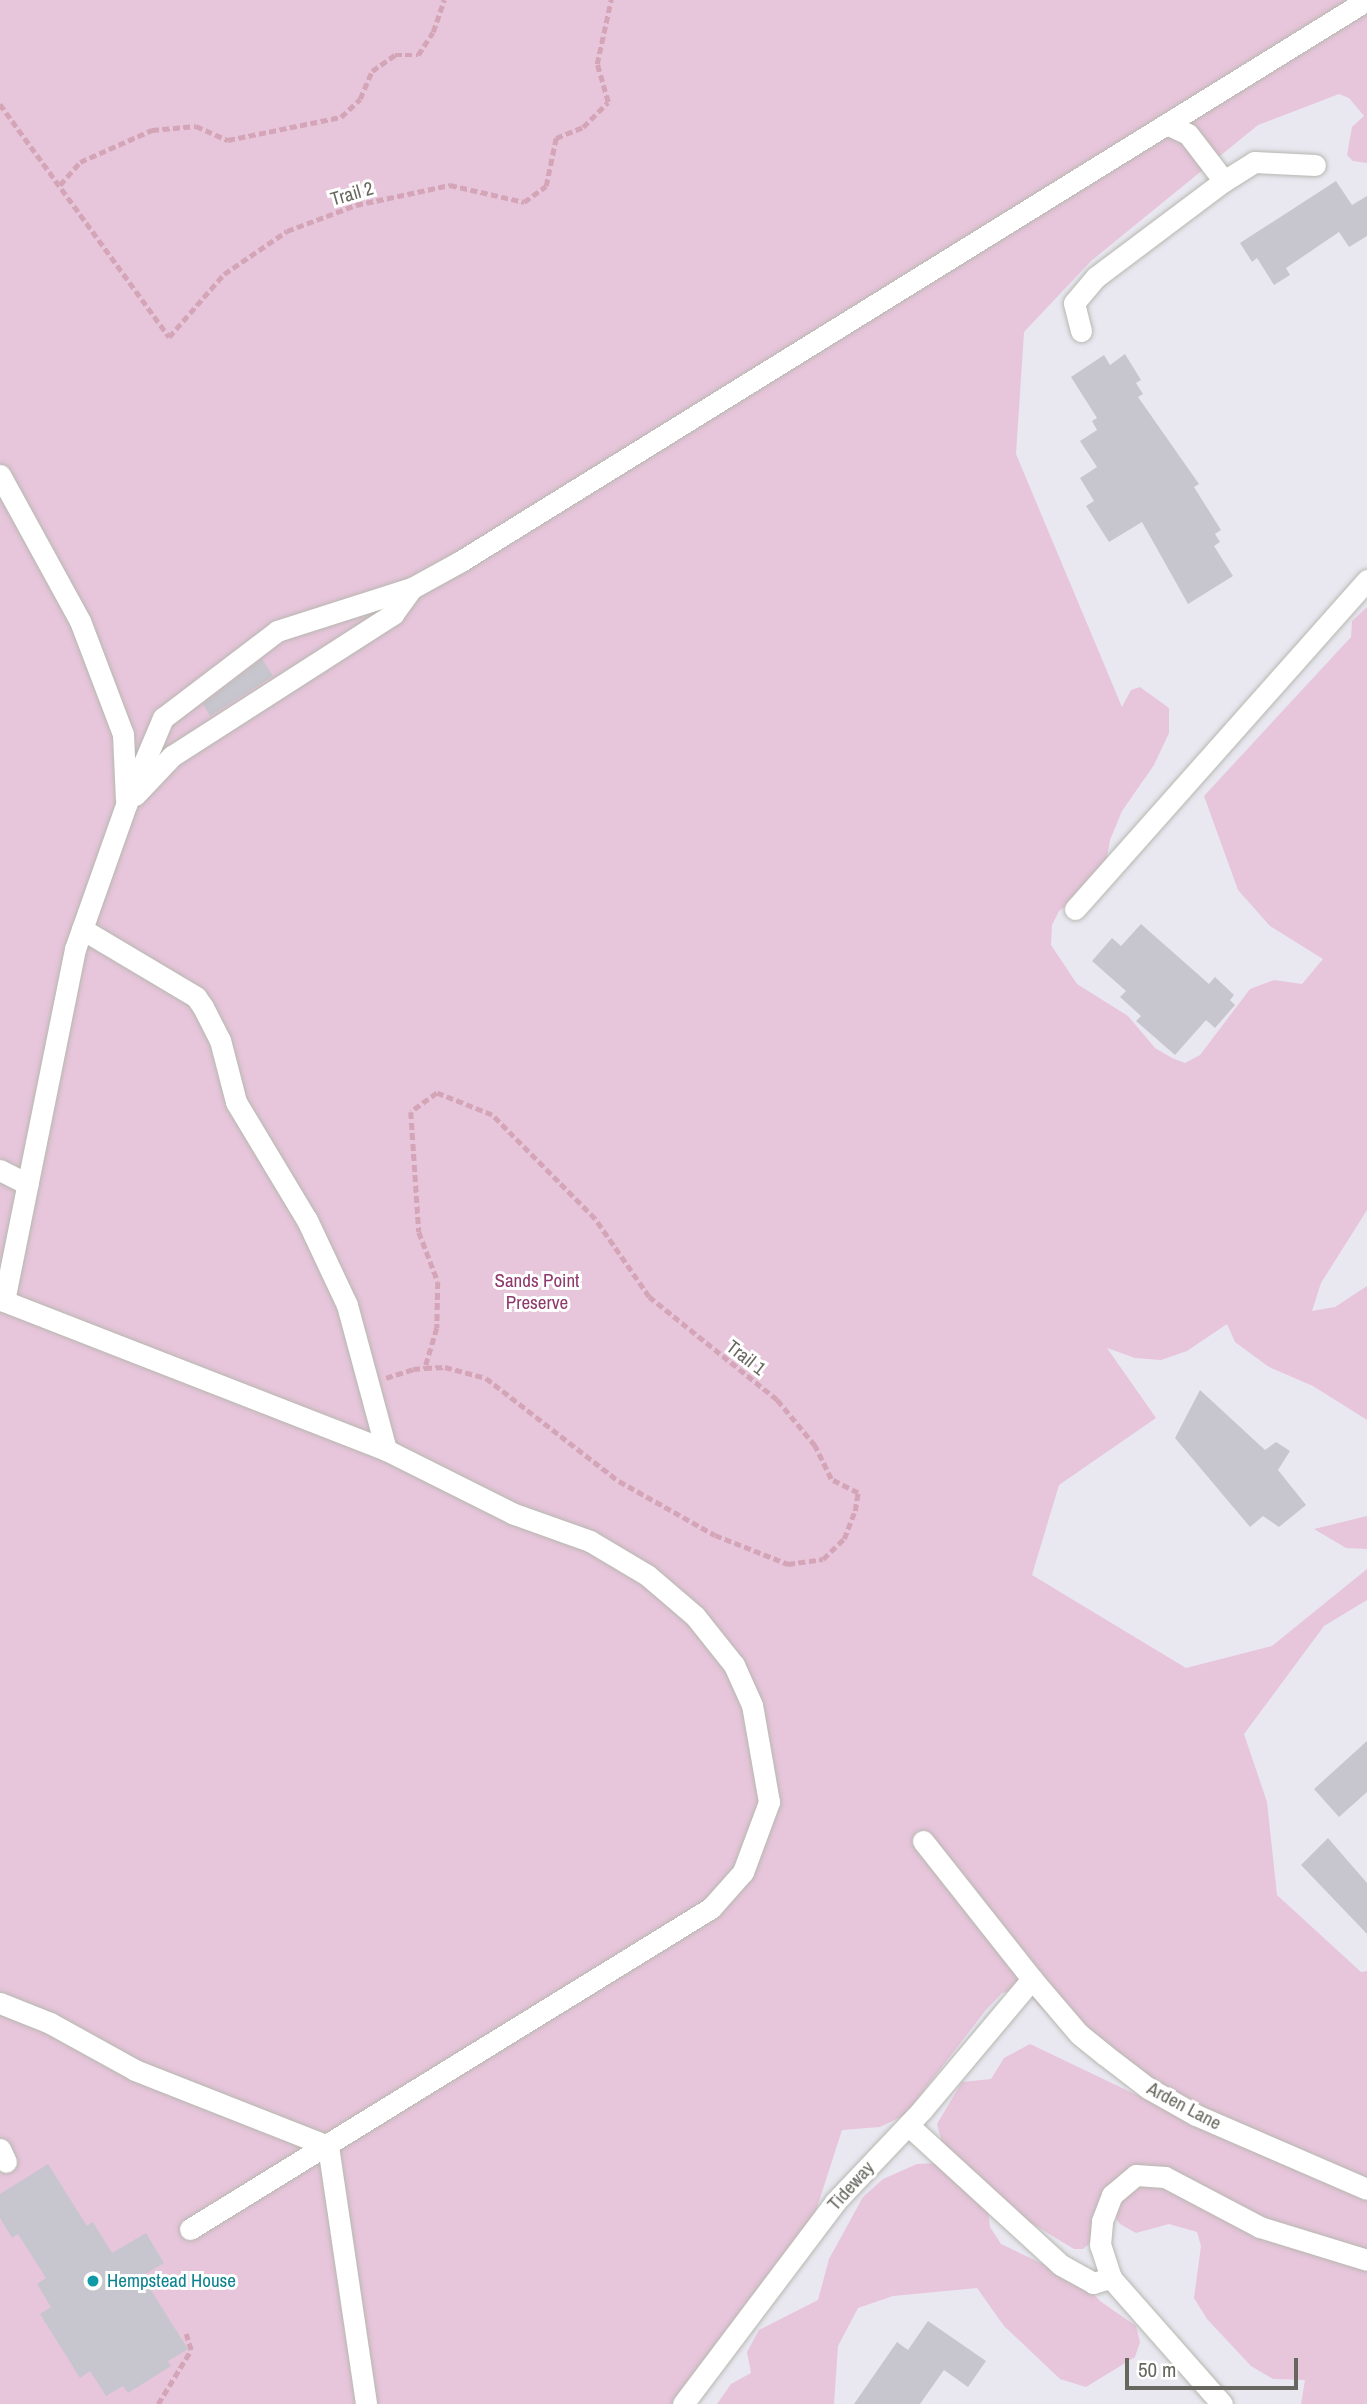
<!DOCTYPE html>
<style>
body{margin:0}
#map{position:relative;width:1367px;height:2404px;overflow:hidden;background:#e9e8f1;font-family:"Archivo Narrow",sans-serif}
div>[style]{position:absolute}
.green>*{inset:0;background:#e7c5db}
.building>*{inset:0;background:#c7c6ce}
.path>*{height:4.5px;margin-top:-2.25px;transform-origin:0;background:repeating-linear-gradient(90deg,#d4a5b7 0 7px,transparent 0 10.5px)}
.roads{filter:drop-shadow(0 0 2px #b7b7b0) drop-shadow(0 0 2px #b7b7b0)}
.minor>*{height:21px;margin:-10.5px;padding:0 10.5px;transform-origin:10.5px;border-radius:10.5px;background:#fff}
.dots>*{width:19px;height:19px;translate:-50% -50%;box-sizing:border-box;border:4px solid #fff;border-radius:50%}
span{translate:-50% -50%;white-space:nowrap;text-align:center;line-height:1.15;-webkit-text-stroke:6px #fff;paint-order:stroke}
.street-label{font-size:19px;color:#68675f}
.park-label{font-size:19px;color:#8d396b}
.culture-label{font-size:19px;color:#0d838f}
.left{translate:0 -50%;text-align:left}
.scale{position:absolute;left:1125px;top:2358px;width:173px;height:32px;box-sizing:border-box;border:4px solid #68675f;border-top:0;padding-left:9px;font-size:21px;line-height:24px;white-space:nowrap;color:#68675f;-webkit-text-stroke:5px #fff;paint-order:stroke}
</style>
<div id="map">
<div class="green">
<div style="clip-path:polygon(0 0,1367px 0,1367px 163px,1353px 161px,1347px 155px,1352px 127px,1364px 116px,1349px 98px,1339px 94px,1258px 125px,1091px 261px,1024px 332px,1016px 454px,1122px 707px,1131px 690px,1140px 687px,1169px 708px,1169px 733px,1154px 765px,1122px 811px,1110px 840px,1103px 880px,1059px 911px,1052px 925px,1051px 945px,1077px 984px,1128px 1016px,1155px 1048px,1172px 1058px,1185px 1063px,1200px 1055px,1250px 989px,1274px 980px,1302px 984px,1323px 959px,1270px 926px,1238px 890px,1204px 796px,1351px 637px,1352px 621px,1367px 607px,1367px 1210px,1321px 1283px,1312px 1311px,1335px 1307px,1367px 1286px,1367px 1420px,1313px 1386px,1269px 1367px,1235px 1342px,1227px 1324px,1187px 1351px,1161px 1360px,1135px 1358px,1107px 1348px,1156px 1418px,1059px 1485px,1032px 1575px,1186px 1668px,1272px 1646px,1367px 1569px,1367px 1600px,1324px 1626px,1244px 1734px,1267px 1802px,1277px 1895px,1361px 1972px,1367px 1971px,1367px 2404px,1301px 2404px,1305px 2380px,1273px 2379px,1251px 2366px,1207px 2319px,1194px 2298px,1201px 2246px,1197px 2232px,1169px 2224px,1136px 2233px,1120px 2224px,1104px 2202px,1093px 2240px,1083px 2249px,1074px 2249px,1031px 2223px,988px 2209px,990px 2227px,1001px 2244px,1083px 2283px,1100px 2301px,1136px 2326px,1140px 2342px,1135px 2357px,1086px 2387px,1060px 2379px,1004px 2326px,977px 2288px,893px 2296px,858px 2308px,838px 2346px,834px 2404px,717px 2404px,731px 2384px,751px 2373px,747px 2352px,759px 2330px,818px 2300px,829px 2259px,863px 2197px,883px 2179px,917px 2164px,936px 2163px,942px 2143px,937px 2124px,962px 2082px,991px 2079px,1004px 2058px,1030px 2044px,1141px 2097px,1072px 2040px,1031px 1997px,1011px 1991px,1002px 1993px,985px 2011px,905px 2115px,880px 2127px,842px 2130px,812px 2223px,675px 2404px,0 2404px)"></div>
<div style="clip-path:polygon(1367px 1516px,1367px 1549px,1346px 1548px,1314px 1529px)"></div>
</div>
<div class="building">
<div style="clip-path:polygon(1336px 181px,1352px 205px,1367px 196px,1367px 236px,1349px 247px,1339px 232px,1286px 268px,1290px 275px,1274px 285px,1257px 258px,1252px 262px,1240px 243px)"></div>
<div style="clip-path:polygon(1125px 354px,1141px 380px,1136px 383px,1143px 394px,1138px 397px,1199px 484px,1194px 487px,1221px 530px,1215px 534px,1220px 542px,1214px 546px,1233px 576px,1188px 604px,1142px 522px,1109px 542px,1086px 506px,1094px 501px,1080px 478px,1097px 467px,1080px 441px,1097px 430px,1092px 421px,1097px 418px,1071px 377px,1104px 355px,1110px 365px)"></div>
<div style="clip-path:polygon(262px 659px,273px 676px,210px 716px,203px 704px)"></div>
<div style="clip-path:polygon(1141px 924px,1209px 984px,1215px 977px,1234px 995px,1230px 1000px,1235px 1005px,1215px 1028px,1206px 1020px,1175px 1055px,1136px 1021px,1141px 1016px,1120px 997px,1126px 991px,1092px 961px,1112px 938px,1121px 946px)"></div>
<div style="clip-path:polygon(1200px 1390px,1265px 1450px,1276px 1442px,1290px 1451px,1278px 1470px,1306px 1505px,1279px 1527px,1263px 1516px,1250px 1527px,1175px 1438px)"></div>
<div style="clip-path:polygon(1367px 1741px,1367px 1792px,1339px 1817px,1314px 1789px)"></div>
<div style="clip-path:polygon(1328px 1838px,1367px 1883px,1367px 1934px,1301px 1865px)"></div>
<div style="clip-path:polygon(48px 2164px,87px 2226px,93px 2222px,112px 2253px,146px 2233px,164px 2263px,142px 2276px,188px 2349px,168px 2361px,171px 2366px,128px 2393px,123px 2386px,106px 2396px,90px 2371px,80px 2378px,40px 2314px,51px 2307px,37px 2284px,46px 2278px,18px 2234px,12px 2238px,0 2218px,0 2194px)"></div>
<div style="clip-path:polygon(928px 2321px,986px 2361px,968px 2387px,944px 2370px,920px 2404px,854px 2404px,897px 2342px,908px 2350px)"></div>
</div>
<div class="path">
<div style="left:0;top:104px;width:288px;rotate:54deg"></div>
<div style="left:169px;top:337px;width:84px;rotate:-48.9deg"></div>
<div style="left:224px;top:274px;width:76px;rotate:-34.3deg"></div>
<div style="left:287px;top:231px;width:74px;rotate:-20.6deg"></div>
<div style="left:356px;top:205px;width:96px;rotate:-12deg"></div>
<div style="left:450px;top:185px;width:76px;rotate:12.9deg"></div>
<div style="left:524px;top:202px;width:27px;rotate:-36deg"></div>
<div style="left:546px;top:186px;width:49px;rotate:-78.2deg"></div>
<div style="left:556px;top:138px;width:29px;rotate:-22deg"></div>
<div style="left:583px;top:127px;width:35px;rotate:-45deg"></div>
<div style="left:608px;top:102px;width:40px;rotate:-106deg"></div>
<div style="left:597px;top:64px;width:66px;rotate:-77.7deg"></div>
<div style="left:60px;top:185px;width:30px;rotate:-49deg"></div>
<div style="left:80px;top:162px;width:79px;rotate:-24deg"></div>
<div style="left:152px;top:130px;width:44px;rotate:-5.2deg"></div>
<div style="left:196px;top:126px;width:35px;rotate:24deg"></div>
<div style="left:228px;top:140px;width:115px;rotate:-11.5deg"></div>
<div style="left:341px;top:117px;width:26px;rotate:-43deg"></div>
<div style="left:360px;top:99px;width:30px;rotate:-67deg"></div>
<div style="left:372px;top:71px;width:28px;rotate:-35deg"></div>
<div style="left:395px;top:55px;width:23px"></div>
<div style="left:418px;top:55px;width:27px;rotate:-57deg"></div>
<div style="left:433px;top:32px;width:34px;rotate:-71deg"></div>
<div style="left:386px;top:1378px;width:28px;rotate:-18deg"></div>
<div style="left:413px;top:1369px;width:12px;rotate:-5deg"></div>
<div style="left:425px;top:1368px;width:20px;rotate:-3deg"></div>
<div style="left:445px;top:1367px;width:42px;rotate:15deg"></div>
<div style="left:486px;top:1378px;width:168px;rotate:37.8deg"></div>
<div style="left:619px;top:1481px;width:110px;rotate:29.4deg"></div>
<div style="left:715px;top:1535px;width:79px;rotate:21.7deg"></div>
<div style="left:788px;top:1564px;width:35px;rotate:-8deg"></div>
<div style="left:823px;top:1559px;width:29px;rotate:-44deg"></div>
<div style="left:844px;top:1539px;width:30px;rotate:-69deg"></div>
<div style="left:855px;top:1511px;width:18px;rotate:-81deg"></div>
<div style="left:858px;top:1493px;width:30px;rotate:-153deg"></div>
<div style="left:831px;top:1479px;width:37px;rotate:-116deg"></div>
<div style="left:815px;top:1446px;width:60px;rotate:-129.6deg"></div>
<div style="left:777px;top:1400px;width:164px;rotate:-141.2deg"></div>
<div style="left:649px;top:1297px;width:95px;rotate:-124.7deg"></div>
<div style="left:595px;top:1219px;width:146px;rotate:-134.7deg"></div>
<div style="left:492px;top:1115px;width:59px;rotate:-158.2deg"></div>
<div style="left:437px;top:1093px;width:32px;rotate:144deg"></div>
<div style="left:411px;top:1112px;width:120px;rotate:86.2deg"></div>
<div style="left:419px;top:1232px;width:53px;rotate:69.2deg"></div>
<div style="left:438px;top:1282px;width:46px;rotate:91.2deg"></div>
<div style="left:437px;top:1328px;width:42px;rotate:106.7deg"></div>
<div style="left:158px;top:2404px;width:63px;rotate:-58.6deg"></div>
<div style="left:191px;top:2350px;width:17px;rotate:-107deg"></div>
</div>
<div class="roads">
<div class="minor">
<div style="left:1224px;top:181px;width:36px;rotate:-32deg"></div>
<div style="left:1254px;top:162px;width:61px;rotate:2.8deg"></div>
<div style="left:1081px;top:331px;width:29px;rotate:-104deg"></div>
<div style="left:1074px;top:303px;width:34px;rotate:-50deg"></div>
<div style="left:1096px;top:277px;width:160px;rotate:-36.9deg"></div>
<div style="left:1224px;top:181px;width:59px;rotate:-127.5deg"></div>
<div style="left:1188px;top:134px;width:23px;rotate:-155deg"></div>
<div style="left:0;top:475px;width:166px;rotate:61.3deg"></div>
<div style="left:80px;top:621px;width:121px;rotate:69.2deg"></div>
<div style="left:123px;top:734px;width:65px;rotate:87.4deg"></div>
<div style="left:135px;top:795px;width:54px;rotate:-46.5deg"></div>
<div style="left:172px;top:756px;width:263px;rotate:-32.7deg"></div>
<div style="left:393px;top:614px;width:32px;rotate:-54deg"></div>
<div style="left:1075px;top:909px;width:440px;rotate:-48.4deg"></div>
<div style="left:82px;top:929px;width:133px;rotate:30.8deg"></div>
<div style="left:196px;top:997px;width:12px;rotate:55deg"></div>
<div style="left:203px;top:1007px;width:37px;rotate:63deg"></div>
<div style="left:220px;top:1040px;width:64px;rotate:75.5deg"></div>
<div style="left:236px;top:1102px;width:138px;rotate:59deg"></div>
<div style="left:307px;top:1220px;width:94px;rotate:64.8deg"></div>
<div style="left:347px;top:1305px;width:150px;rotate:74.9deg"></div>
<div style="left:0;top:1170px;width:31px;rotate:27deg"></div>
<div style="left:923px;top:1841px;width:176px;rotate:51.7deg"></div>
<div style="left:1032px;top:1979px;width:72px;rotate:49.5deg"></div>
<div style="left:1079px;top:2034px;width:33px;rotate:39deg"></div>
<div style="left:1105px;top:2055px;width:54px;rotate:37.5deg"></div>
<div style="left:1148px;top:2088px;width:55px;rotate:29.4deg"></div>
<div style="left:1196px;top:2115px;width:186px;rotate:23.4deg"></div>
<div style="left:0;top:2003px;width:54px;rotate:21.8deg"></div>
<div style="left:50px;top:2023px;width:97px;rotate:28.9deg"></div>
<div style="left:135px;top:2070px;width:207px;rotate:21.5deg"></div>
<div style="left:328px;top:2146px;width:261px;rotate:81.6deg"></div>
<div style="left:908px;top:2125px;width:207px;rotate:42.5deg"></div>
<div style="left:1061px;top:2265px;width:37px;rotate:29deg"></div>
<div style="left:1093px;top:2283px;width:19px;rotate:-16deg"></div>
<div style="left:0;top:2149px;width:14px;rotate:65deg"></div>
<div style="left:190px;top:2229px;width:612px;rotate:-31.64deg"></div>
<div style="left:711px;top:1908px;width:48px;rotate:-48.4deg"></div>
<div style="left:743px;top:1872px;width:75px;rotate:-69.6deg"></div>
<div style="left:769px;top:1802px;width:98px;rotate:-99.9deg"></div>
<div style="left:752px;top:1705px;width:44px;rotate:-114.2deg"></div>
<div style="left:734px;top:1665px;width:63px;rotate:-128.5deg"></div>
<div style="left:695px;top:1616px;width:63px;rotate:-139.5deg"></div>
<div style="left:647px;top:1575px;width:66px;rotate:-149.2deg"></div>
<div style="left:590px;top:1541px;width:83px;rotate:-160.3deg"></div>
<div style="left:512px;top:1513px;width:141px;rotate:-153.4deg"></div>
<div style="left:386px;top:1450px;width:410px;rotate:-158.7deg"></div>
<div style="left:4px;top:1301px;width:359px;rotate:-78.6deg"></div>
<div style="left:75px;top:949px;width:153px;rotate:-70.5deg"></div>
<div style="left:126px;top:805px;width:95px;rotate:-67deg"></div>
<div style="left:163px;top:718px;width:143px;rotate:-37.3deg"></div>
<div style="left:277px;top:631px;width:142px;rotate:-17.7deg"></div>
<div style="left:412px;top:588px;width:56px;rotate:-28.9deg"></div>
<div style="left:461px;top:561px;width:1066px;rotate:-31.77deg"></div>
<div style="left:683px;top:2404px;width:253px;rotate:-53deg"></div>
<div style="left:835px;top:2202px;width:127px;rotate:-46.6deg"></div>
<div style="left:922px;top:2110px;width:171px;rotate:-50deg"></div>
<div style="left:1222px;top:2404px;width:168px;rotate:-131.4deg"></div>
<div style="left:1111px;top:2278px;width:35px;rotate:-108deg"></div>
<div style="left:1100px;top:2245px;width:24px;rotate:-85deg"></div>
<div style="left:1102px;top:2221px;width:28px;rotate:-69deg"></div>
<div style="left:1112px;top:2195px;width:31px;rotate:-40deg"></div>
<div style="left:1136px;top:2175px;width:29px;rotate:4deg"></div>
<div style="left:1165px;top:2177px;width:107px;rotate:27.8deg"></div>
<div style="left:1260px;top:2227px;width:112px;rotate:17.1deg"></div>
</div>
</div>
<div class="dots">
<div style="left:93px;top:2281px;background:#0f9aa8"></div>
</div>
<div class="street-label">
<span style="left:352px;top:194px;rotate:-16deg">Trail 2</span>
<span style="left:746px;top:1358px;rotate:38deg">Trail 1</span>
<span style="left:1184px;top:2106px;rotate:28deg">Arden Lane</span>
<span style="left:851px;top:2186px;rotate:-48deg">Tideway</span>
</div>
<div class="park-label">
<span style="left:537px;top:1292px">Sands Point<br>Preserve</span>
</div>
<div class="culture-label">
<span class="left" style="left:107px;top:2281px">Hempstead House</span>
</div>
<div class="scale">50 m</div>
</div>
